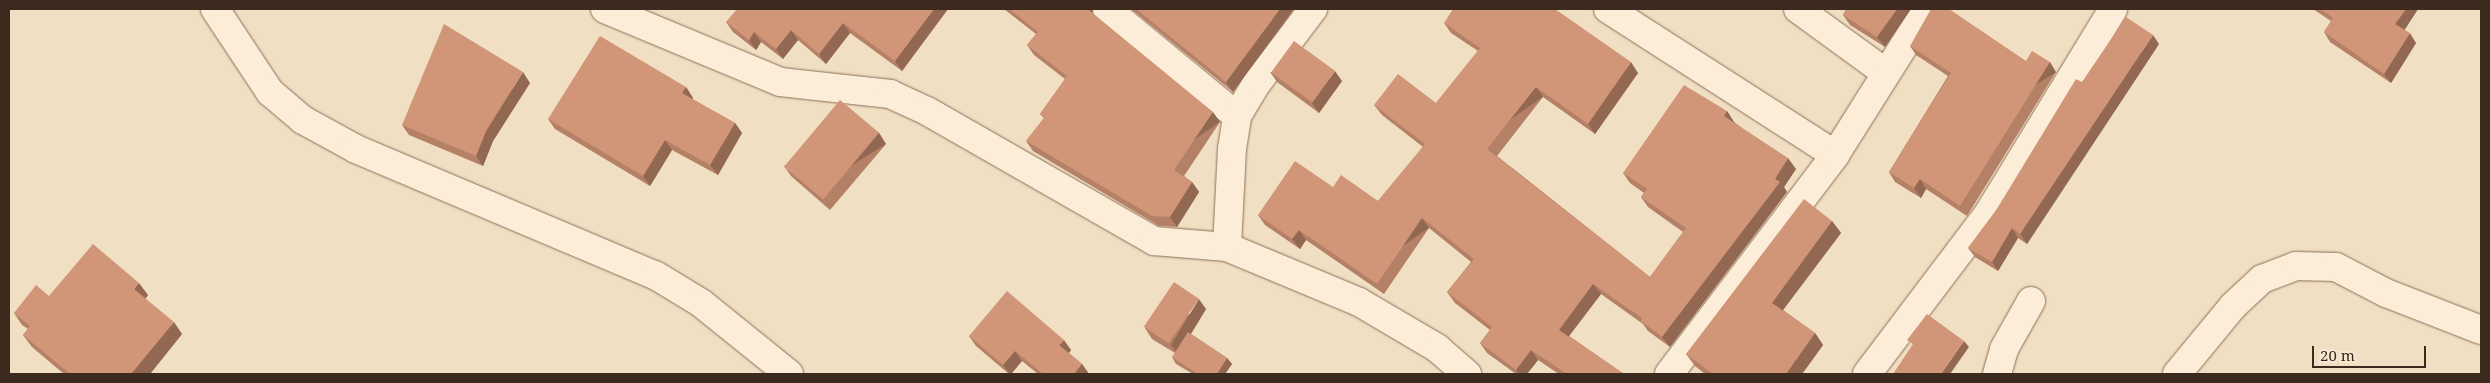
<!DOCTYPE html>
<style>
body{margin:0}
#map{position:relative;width:2490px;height:383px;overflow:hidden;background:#f1dfc3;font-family:"Noto Serif",serif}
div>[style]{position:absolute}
.roads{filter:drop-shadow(0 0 1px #8c7059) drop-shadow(0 0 1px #8c7059)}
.minor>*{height:28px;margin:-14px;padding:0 14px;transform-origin:14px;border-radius:14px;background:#fbedd7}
.wall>*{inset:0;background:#b48066}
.shaded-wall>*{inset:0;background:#926853;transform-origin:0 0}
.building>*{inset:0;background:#d19577;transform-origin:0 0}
span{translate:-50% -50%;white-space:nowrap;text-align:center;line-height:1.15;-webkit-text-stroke:4.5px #f7ead3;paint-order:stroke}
.frame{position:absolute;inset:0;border:10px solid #3b2a1d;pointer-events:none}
.scale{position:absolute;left:2312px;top:346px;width:114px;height:22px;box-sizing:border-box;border:2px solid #3b2a1d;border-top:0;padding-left:6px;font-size:15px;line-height:18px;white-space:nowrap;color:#3b2a1d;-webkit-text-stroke:4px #f7ead3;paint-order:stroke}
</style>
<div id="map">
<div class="roads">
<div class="minor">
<div style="left:215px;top:9px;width:100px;rotate:56.5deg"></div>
<div style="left:270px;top:92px;width:43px;rotate:40.3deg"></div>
<div style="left:303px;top:120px;width:60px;rotate:28.7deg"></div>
<div style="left:356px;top:149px;width:324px;rotate:22.9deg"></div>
<div style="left:655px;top:275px;width:54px;rotate:31.3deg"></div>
<div style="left:701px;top:303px;width:113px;rotate:38.9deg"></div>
<div style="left:605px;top:9px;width:190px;rotate:22.6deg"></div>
<div style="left:780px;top:82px;width:111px;rotate:6.2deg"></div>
<div style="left:890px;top:94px;width:41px;rotate:24.7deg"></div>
<div style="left:927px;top:111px;width:262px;rotate:29.8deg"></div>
<div style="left:1154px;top:241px;width:73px;rotate:4.7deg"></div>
<div style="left:1227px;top:247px;width:143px;rotate:22.6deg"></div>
<div style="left:1359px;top:302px;width:91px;rotate:30.5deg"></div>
<div style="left:1437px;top:348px;width:40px;rotate:41deg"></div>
<div style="left:1107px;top:9px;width:168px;rotate:39.5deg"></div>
<div style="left:1608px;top:9px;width:270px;rotate:32.7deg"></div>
<div style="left:1798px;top:9px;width:109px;rotate:36deg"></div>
<div style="left:1227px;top:247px;width:98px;rotate:-87.1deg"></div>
<div style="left:1232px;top:149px;width:33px;rotate:-81deg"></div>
<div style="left:1237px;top:116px;width:39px;rotate:-59deg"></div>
<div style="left:1257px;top:83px;width:93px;rotate:-52.9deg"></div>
<div style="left:1669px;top:374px;width:275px;rotate:-52.8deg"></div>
<div style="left:1835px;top:155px;width:173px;rotate:-57.8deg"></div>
<div style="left:1867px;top:374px;width:201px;rotate:-52.9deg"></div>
<div style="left:1988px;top:214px;width:240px;rotate:-58.6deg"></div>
<div style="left:1997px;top:374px;width:26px;rotate:-74deg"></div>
<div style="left:2004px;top:349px;width:55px;rotate:-60.6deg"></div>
<div style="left:2177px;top:374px;width:88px;rotate:-50.5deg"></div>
<div style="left:2233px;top:306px;width:40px;rotate:-43deg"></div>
<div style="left:2262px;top:279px;width:36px;rotate:-21deg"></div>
<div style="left:2296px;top:266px;width:40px;rotate:1.4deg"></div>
<div style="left:2336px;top:267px;width:56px;rotate:27.5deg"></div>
<div style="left:2386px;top:293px;width:102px;rotate:21.3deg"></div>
</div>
</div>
<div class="wall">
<div style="clip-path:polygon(948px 9px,902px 71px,850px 33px,826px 64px,798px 40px,783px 59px,761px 42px,756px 50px,733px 32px,726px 22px)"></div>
<div style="clip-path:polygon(1004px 9px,1093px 9px,1092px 13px,1220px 122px,1184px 176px,1192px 182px,1199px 192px,1177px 227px,1159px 226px,1033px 151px,1026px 141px,1044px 118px,1040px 114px,1065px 79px,1034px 55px,1027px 45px,1036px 34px)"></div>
<div style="clip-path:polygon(1131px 9px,1294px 9px,1233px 92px)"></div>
<div style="clip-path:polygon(1846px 9px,1911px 9px,1885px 47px,1850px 25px,1843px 15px)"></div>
<div style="clip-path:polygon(2313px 9px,2418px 9px,2404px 30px,2416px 43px,2391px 83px,2330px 42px,2324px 32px,2331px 21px)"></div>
<div style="clip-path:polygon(1444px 23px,1638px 73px,1595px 134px,1543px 97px,1497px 156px,1650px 277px,1683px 232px,1648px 207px,1641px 197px,1644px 193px,1630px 183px,1623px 173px,1727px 111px,1734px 122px,1796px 169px,1784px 187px,1787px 192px,1670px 347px,1648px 331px,1643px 324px,1601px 294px,1569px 336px,1624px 374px,1559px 374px,1538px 360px,1527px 374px,1516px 374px,1487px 353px,1480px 343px,1490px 330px,1455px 303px,1447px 292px,1471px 262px,1429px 228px,1384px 294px,1306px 240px,1300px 249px,1265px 225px,1258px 215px,1333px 187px,1378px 201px,1423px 147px,1382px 115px,1374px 105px,1436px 103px,1478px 51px,1451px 33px)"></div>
<div style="clip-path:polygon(2159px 44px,2027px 244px,2018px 238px,1998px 271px,1975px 257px,1968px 248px,1995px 212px,2082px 82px)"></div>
<div style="clip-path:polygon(1910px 46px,2026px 61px,2056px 72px,1967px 216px,1926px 189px,1921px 198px,1895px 182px,1889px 172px,1948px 76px,1916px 55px)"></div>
<div style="clip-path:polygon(1270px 72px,1342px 81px,1319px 113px,1277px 82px)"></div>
<div style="clip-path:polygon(530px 83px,493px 141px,483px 166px,409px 135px,402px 125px)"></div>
<div style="clip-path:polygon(686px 87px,693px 98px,692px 99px,735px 123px,742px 133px,718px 175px,672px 150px,650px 186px,555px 129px,548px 119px)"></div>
<div style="clip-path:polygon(879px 133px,886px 144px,830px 210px,791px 176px,784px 166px)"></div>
<div style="clip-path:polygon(1832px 221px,1841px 233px,1783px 310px,1815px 333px,1823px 345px,1802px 374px,1705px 374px,1695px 366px,1686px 354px)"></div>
<div style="clip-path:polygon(148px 295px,145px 299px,182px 334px,150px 374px,64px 374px,32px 347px,23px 335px,28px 329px,22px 325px,14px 313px,49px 296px)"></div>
<div style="clip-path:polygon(1206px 309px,1191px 334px,1227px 358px,1232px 364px,1225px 374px,1193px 374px,1176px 364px,1172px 357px,1175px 353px,1152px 339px,1145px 328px)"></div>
<div style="clip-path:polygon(969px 336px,1071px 350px,1069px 353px,1082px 364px,1089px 374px,1038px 374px,1022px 361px,1011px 374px,1009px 374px,976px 346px)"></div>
</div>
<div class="shaded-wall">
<div style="clip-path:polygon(934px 9px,948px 9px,902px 71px,895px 61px)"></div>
<div style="clip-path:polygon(1089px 9px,1093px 9px,1092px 14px)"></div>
<div style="clip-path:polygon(1280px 9px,1294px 9px,1233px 92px,1226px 82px)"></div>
<div style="clip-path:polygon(1897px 9px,1911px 9px,1885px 47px,1877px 37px)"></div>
<div style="clip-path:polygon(2406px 9px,2418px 9px,2402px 34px,2395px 24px)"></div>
<div style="clip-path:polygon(843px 23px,850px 33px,826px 64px,819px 54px)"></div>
<div style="clip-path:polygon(791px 30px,798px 40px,783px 59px,776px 49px)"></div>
<div style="clip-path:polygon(754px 32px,761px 42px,756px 50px,749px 40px)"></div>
<div style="clip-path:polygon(2410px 33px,2416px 43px,2391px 83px,2384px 74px)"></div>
<div style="clip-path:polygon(2153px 35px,2159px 44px,2027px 244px,2020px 234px)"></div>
<div style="clip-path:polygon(1631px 62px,1638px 73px,1595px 134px,1588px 124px)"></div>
<div style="left:2050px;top:62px;width:12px;height:170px;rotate:59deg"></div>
<div style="clip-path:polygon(1335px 71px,1342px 81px,1319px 113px,1312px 103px)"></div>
<div style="clip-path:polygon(523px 72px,530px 83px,493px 141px,483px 166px,476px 156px,486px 131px)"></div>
<div style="clip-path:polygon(686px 87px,693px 98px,689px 104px,682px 93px)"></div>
<div style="left:1536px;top:87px;width:12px;height:79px;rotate:55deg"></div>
<div style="clip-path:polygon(1727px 111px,1734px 122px,1731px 126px,1724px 116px)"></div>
<div style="left:1213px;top:112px;width:12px;height:70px;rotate:55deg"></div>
<div style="clip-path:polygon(735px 123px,742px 133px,718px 175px,710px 165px)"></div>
<div style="left:879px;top:133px;width:13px;height:87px;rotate:58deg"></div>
<div style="clip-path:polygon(665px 140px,672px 150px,650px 186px,643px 176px)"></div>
<div style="clip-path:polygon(1788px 158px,1796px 169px,1784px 187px,1787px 192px,1670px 347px,1662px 337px,1775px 179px)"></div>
<div style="clip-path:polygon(1920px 179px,1926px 189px,1921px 198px,1914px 188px)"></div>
<div style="clip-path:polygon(1192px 182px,1199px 192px,1177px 227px,1170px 217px)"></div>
<div style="left:1422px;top:218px;width:12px;height:80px;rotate:55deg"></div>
<div style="clip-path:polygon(1832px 221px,1841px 233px,1780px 314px,1772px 303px)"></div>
<div style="clip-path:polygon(2012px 228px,2018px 238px,1998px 271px,1992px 262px)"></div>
<div style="clip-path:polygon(1299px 230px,1306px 240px,1300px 249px,1292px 239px)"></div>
<div style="clip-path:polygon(139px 283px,148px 295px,143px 302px,134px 289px)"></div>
<div style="clip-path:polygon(1593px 284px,1601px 294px,1566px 340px,1559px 330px)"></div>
<div style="clip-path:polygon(1199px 299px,1206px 309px,1178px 355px,1171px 345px)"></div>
<div style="clip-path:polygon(174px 322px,182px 334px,150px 374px,131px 374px)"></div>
<div style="clip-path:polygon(1815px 333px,1823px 345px,1802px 374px,1786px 374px)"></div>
<div style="clip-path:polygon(1064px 340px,1071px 350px,1067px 355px,1059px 345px)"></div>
<div style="clip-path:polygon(1964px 341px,1969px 347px,1950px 374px,1941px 374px)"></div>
<div style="clip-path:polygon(1531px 350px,1538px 360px,1527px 374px,1519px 374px,1516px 370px)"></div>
<div style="clip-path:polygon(1015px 351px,1022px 361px,1011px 374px,1010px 374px,1003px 365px)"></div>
<div style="clip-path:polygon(1227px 358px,1232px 364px,1225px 374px,1217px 374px)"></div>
<div style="clip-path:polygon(1082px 364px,1089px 374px,1074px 374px)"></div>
</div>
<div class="building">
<div style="clip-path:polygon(737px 9px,934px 9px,895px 61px,843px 23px,819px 54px,791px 30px,776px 49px,754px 32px,749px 40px,726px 22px)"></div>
<div style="clip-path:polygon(1009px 9px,1088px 9px,1090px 11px,1213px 112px,1174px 170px,1192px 182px,1170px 217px,1152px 216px,1026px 141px,1045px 117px,1040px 114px,1067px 76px,1027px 45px,1038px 32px)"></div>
<div style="clip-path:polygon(1136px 9px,1280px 9px,1226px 82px)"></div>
<div style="clip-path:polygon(1453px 9px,1555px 9px,1631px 62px,1588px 124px,1536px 87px,1487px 149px,1650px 277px,1686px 228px,1641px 197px,1647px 189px,1623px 173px,1684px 85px,1727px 111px,1724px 116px,1788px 158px,1775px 179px,1780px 182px,1662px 337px,1641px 321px,1642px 318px,1593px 284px,1559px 330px,1624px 374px,1567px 374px,1531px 350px,1516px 370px,1480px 343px,1492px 327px,1447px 292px,1474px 259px,1422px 218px,1377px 284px,1299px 230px,1292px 239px,1258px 215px,1295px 161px,1333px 187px,1341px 175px,1378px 201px,1425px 144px,1374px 105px,1398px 74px,1436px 103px,1480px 48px,1444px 23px)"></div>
<div style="clip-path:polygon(1846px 9px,1897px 9px,1877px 37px,1843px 15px)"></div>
<div style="clip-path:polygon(1931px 9px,1949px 9px,2026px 61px,2032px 51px,2050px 62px,1960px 206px,1920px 179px,1914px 188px,1889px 172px,1951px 73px,1910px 46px)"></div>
<div style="clip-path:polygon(2320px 9px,2406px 9px,2395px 24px,2410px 33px,2384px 74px,2324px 32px,2333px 18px)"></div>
<div style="clip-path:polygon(2126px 17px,2153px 35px,2020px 234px,2012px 228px,1992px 262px,1968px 248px,1995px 212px,2076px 79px,2082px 82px)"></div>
<div style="clip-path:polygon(444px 24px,523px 72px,486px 131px,476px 156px,402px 125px)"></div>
<div style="clip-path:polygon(600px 36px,686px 87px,682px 93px,735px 123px,710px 165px,665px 140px,643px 176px,548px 119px)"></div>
<div style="left:1294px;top:41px;width:51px;height:39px;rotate:36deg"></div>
<div style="left:840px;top:100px;width:51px;height:87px;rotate:40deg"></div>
<div style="clip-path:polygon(1804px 199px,1832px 221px,1772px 303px,1815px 333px,1786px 374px,1713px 374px,1686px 354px)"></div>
<div style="clip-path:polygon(93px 244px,139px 283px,134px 289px,174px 322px,131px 374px,70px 374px,23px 335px,30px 326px,14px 313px,36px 285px,49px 296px)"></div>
<div style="left:1174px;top:282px;width:30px;height:54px;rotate:34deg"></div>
<div style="clip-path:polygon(1007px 291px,1064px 340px,1059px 345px,1082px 364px,1074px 374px,1043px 374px,1015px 351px,1003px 365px,969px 336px)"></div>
<div style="clip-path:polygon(1927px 314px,1964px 341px,1941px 374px,1893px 374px,1913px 344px,1907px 340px)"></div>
<div style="clip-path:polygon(1188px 332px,1227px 358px,1217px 374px,1198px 374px,1172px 357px)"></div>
</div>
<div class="frame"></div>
<div class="scale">20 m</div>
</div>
